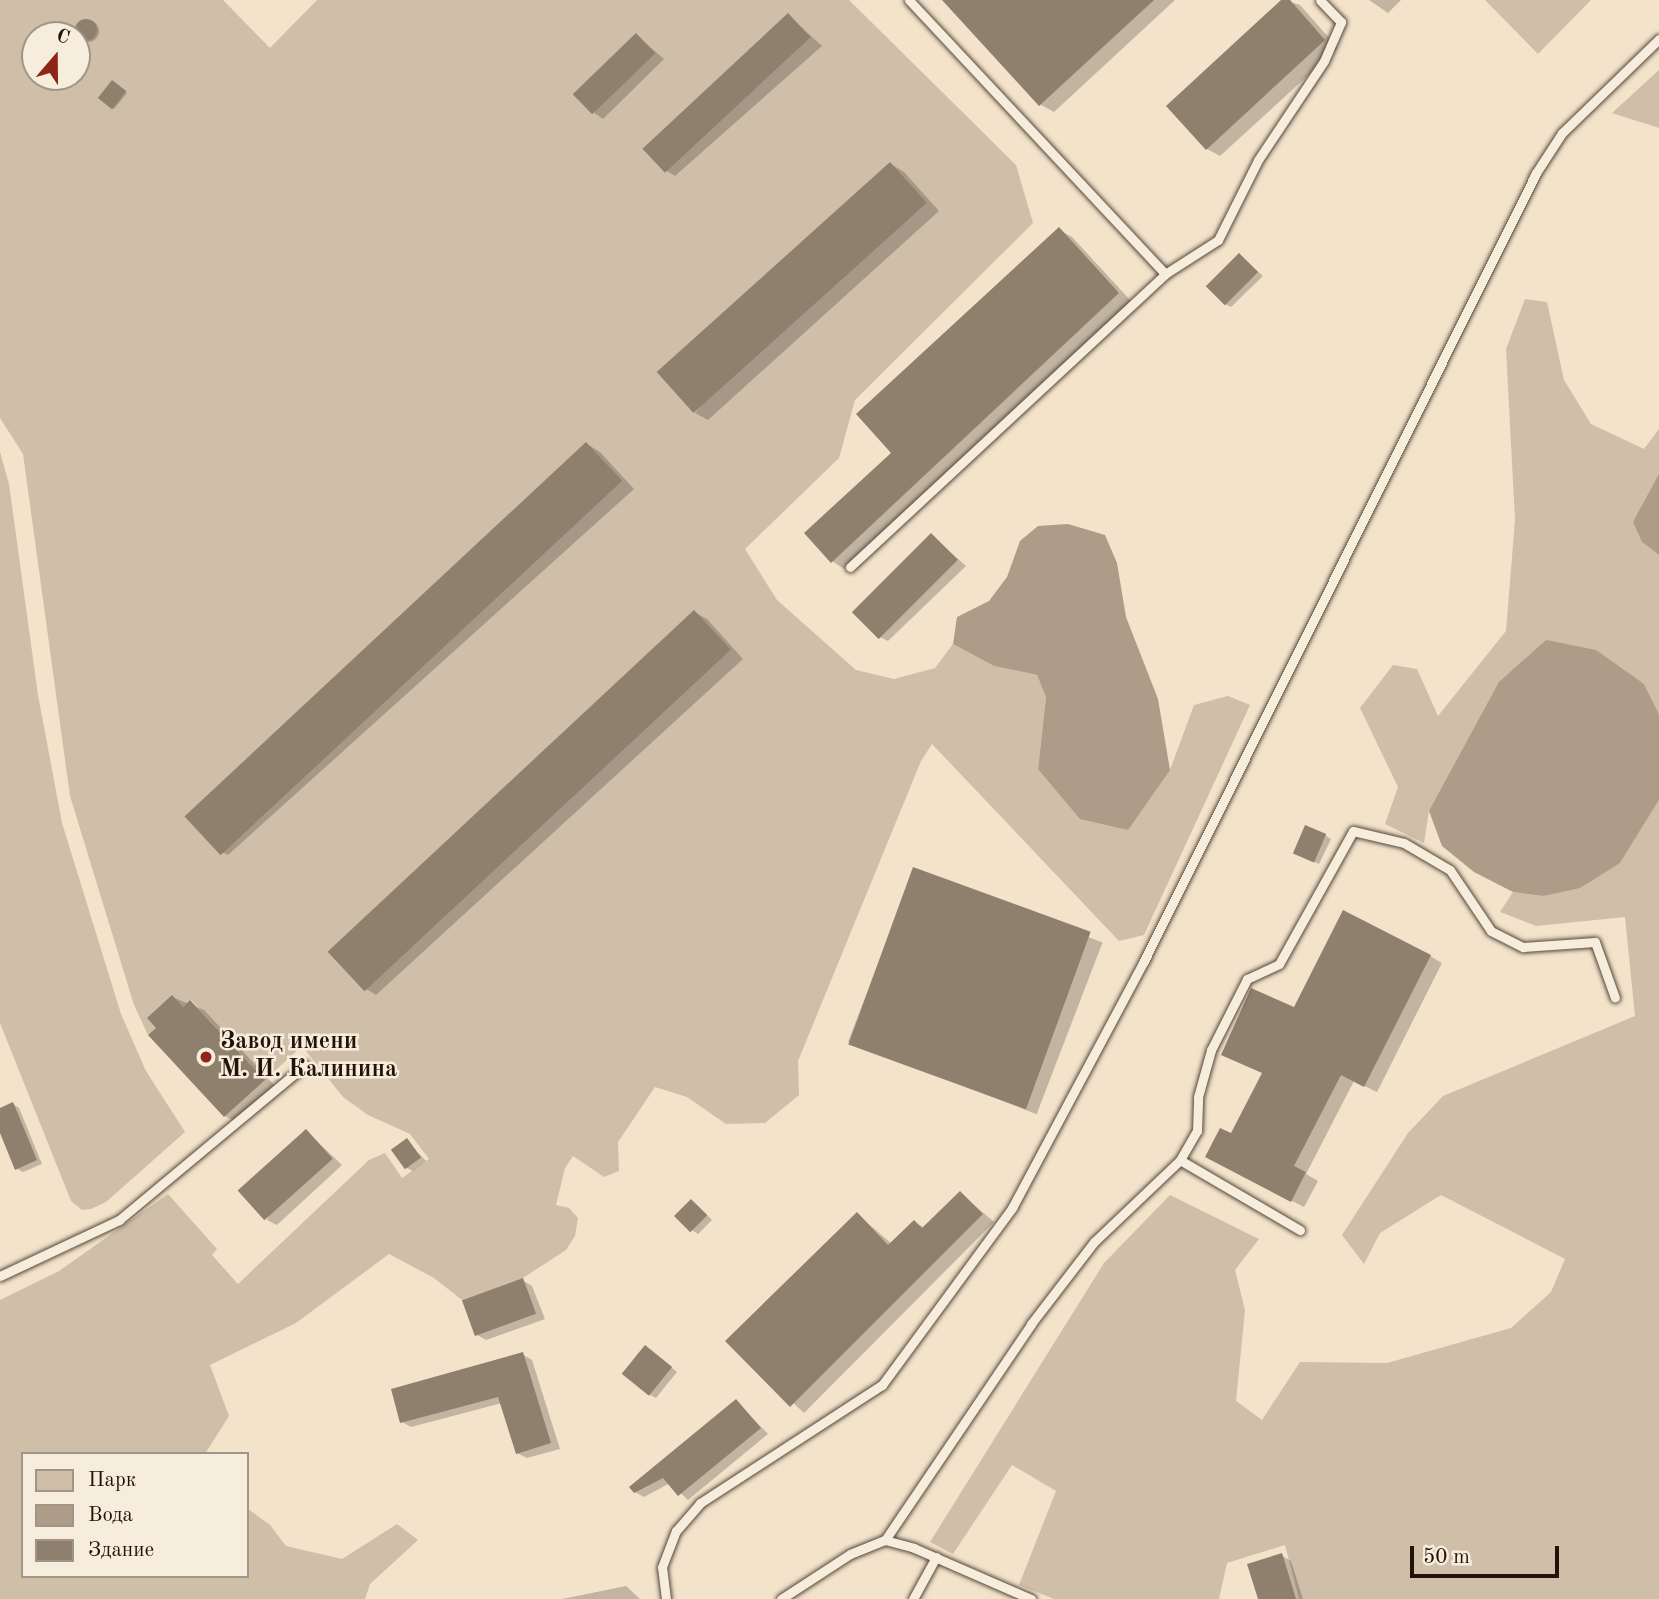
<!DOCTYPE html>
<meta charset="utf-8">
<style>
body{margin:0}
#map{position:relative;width:1659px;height:1599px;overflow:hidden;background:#f2e3ca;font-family:"Old Standard TT",serif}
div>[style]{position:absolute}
.green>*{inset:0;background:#cfbfa9}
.water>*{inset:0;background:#ac9c88}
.shadow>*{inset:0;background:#0003;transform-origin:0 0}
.round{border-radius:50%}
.building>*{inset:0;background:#8f7f6d;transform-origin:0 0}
.roads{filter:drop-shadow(0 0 2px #574639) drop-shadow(0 0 2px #574639)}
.service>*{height:9px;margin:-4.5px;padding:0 4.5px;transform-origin:4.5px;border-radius:4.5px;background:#f7eddd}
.dots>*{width:19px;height:19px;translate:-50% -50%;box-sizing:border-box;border:4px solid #f7eddd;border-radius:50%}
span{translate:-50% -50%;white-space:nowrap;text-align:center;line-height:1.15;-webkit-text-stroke:5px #f7eddd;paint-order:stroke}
.poi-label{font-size:24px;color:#231209;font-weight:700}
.left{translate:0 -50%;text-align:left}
.legend{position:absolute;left:21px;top:1452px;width:228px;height:126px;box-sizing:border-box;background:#f7eddd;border:2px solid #a29588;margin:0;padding:9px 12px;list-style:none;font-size:21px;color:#231209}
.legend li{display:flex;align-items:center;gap:14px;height:35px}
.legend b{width:35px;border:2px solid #a29588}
.north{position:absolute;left:21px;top:21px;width:70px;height:70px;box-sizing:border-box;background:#f7eddd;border:2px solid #a29588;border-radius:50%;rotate:20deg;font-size:19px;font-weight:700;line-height:28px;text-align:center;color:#231209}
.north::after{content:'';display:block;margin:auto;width:24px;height:32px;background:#8f2418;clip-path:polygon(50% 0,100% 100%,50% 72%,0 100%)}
.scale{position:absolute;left:1410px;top:1546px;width:149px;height:32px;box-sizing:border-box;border:4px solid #231209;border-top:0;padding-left:9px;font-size:21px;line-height:24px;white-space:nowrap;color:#231209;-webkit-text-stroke:5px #f7eddd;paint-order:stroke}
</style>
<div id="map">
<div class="green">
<div style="clip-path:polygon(evenodd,0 0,223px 0,270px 48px,317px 0,849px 0,1016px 165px,1033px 223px,855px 400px,839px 458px,745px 549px,777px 600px,856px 670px,894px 679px,935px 668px,953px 644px,994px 666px,1037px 675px,1046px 696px,1038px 769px,1170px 770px,1194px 705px,1228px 696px,1250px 705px,1144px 935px,1119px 941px,932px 744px,921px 761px,798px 1061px,799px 1095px,765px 1123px,726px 1124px,687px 1097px,655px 1087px,618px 1142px,619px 1171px,604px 1177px,573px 1156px,565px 1168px,556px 1205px,569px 1208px,578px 1218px,575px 1236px,566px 1250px,523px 1278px,462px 1300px,434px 1278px,389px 1254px,296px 1323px,210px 1365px,229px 1416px,205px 1454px,23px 1454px,23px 1576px,247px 1576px,247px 1508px,270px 1525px,286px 1546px,342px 1559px,397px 1524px,418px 1540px,370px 1584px,365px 1599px,0 1599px,0 1300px,59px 1271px,168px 1194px,217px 1249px,212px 1255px,238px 1284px,369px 1160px,385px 1153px,402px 1178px,429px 1159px,410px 1134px,368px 1115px,343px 1097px,302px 1046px,265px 1080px,191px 1000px,148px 1035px,134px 1005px,70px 796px,23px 454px,0 418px,0 0,35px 35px,77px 35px,77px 77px,35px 77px,35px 35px)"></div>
<div style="clip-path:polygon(1485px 0,1591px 0,1538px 54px)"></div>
<div style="clip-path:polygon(1659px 70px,1659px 128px,1612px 113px)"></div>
<div style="clip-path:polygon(1525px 299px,1547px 302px,1564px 380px,1591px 424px,1644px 449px,1659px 429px,1659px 474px,1642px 542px,1659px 555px,1659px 714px,1644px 684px,1429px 811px,1424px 843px,1385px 824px,1398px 787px,1360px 708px,1393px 665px,1417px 669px,1438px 716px,1506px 631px,1515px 520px,1506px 349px)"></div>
<div style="clip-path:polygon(0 452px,9px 484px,38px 695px,62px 823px,121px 1014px,146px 1071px,185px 1132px,106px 1202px,91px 1209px,82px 1210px,71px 1201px,0 1023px)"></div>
<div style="clip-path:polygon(1659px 800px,1659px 1599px,1299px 1599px,1285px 1545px,1227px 1563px,1219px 1599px,1054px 1599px,1019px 1585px,1056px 1491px,1012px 1465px,953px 1554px,930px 1542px,1104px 1263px,1170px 1195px,1259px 1239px,1235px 1270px,1245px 1310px,1236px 1401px,1262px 1420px,1300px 1362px,1387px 1363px,1511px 1328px,1551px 1292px,1565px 1259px,1441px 1195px,1380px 1233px,1364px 1264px,1342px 1235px,1408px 1133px,1443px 1096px,1635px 1016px,1625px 917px,1536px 926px,1500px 912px,1513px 892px,1543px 896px,1620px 863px)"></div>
</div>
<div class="water">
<div style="clip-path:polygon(1659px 474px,1659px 555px,1642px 542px,1633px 522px)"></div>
<div style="clip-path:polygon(1068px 524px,1105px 535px,1117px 563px,1126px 617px,1158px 699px,1170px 770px,1128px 830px,1080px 819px,1038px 769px,1046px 697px,1037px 675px,994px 666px,953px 644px,957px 617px,989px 601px,1007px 577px,1020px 541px,1038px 526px)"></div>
<div style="clip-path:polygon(1546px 640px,1596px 650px,1644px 684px,1659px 714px,1659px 800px,1620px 863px,1580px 888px,1543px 896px,1513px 892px,1474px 872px,1442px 846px,1429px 811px,1499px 682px)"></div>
</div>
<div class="shadow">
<div style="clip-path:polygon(944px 0,1175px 0,1054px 112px,1041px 105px)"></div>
<div style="clip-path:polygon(1284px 0,1300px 5px,1338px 48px,1220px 156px,1207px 149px)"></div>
<div style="clip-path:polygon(1369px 0,1401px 0,1388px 13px)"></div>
<div style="clip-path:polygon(788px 15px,822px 46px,675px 176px,662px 168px)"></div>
<div class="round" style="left:77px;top:20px;width:22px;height:22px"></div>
<div style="clip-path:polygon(636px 35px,664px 59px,603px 119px,594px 113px)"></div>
<div style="clip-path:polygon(115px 83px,127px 93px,114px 109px,112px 108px)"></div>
<div style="clip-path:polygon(891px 164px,904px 172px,939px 211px,708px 420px,695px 413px)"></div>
<div style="clip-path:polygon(1059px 230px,1072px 237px,1131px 301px,844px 569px,832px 561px,894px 453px)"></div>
<div style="clip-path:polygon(1239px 255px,1263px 276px,1231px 307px,1225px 304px)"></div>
<div style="clip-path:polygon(587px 444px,600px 452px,634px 489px,228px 855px,215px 848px)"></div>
<div style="clip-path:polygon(931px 535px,966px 566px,888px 641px,878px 636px)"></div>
<div style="clip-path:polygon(694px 612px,707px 619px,743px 659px,376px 995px,363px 987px)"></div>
<div style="clip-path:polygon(1325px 835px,1331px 839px,1319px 864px,1300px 856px)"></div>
<div style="left:914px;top:870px;width:202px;height:184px;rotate:21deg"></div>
<div style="clip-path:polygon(1430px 956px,1442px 963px,1377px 1092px,1354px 1081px,1306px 1174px,1318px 1181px,1304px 1207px,1219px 1163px,1295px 1009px)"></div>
<div style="clip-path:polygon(172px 997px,204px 1010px,277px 1088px,239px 1123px,225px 1116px,158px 1028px)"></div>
<div style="clip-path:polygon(13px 1104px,19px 1108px,42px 1164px,23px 1172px,16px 1168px,0 1128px,0 1109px)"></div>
<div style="clip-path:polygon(306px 1131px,342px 1165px,277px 1225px,267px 1220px)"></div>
<div style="clip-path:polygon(407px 1141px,426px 1161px,413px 1171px,407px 1168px)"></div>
<div style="clip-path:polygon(960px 1193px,994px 1222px,804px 1413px,728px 1341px,857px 1214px,892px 1244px,914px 1222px,925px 1228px)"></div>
<div style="clip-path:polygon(697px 1205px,712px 1220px,698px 1234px,692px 1230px)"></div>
<div style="clip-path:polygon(522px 1280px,532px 1286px,545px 1319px,486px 1340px,477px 1335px)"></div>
<div style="clip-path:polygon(652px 1351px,677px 1372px,656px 1398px,650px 1395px)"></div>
<div style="clip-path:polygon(522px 1354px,532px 1360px,560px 1449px,527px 1458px,517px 1453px,502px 1403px,411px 1427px,402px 1422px)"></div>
<div style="clip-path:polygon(736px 1401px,768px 1434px,688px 1500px,670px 1483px,644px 1497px,635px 1492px)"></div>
<div style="clip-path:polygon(1281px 1555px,1291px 1561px,1303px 1599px,1259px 1599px)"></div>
<div style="clip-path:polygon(626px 1586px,640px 1599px,562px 1599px)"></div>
</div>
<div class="building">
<div style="clip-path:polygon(942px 0,1154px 0,1039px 106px)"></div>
<div style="clip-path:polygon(1281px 0,1290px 0,1325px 40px,1206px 150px,1166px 106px)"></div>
<div style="left:788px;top:13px;width:33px;height:199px;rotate:47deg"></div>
<div class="round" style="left:75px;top:19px;width:22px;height:22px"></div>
<div style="left:636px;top:33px;width:28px;height:88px;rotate:46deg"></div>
<div style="left:112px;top:80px;width:18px;height:23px;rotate:38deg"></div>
<div style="left:890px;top:162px;width:55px;height:314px;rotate:48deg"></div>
<div style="clip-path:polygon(1059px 227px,1119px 293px,831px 563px,804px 533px,891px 453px,856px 414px)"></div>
<div style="left:1239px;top:253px;width:27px;height:47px;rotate:45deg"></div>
<div style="left:586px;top:442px;width:53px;height:549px;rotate:47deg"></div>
<div style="left:931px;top:533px;width:38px;height:112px;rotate:45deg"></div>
<div style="left:694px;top:610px;width:54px;height:501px;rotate:47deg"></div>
<div style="left:1305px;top:825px;width:23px;height:31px;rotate:23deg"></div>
<div style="left:913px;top:867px;width:189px;height:189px;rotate:20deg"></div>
<div style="clip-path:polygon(1343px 910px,1431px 955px,1364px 1087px,1341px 1075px,1294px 1166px,1306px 1172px,1291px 1202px,1205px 1157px,1220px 1128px,1231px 1133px,1262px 1073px,1221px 1055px,1251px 988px,1294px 1007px)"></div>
<div style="clip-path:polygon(172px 995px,183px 1007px,190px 1000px,265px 1080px,224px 1117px,148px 1035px,156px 1028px,147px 1018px)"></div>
<div style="clip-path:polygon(13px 1102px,37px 1160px,15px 1170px,0 1133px,0 1108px)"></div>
<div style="left:306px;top:1129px;width:40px;height:92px;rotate:48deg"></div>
<div style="left:407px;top:1138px;width:24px;height:20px;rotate:54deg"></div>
<div style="clip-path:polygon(960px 1191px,983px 1214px,790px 1407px,725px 1341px,857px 1212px,888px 1245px,914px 1220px,922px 1228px)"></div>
<div style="left:691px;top:1199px;width:23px;height:24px;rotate:45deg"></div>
<div style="left:523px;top:1278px;width:38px;height:65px;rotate:70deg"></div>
<div style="left:645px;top:1345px;width:35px;height:37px;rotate:39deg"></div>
<div style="clip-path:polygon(523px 1352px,551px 1443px,516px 1454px,498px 1397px,400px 1423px,391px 1389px)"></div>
<div style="clip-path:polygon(736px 1399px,761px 1428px,678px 1496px,663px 1478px,634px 1493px,629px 1487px)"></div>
<div style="clip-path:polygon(1282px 1553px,1296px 1599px,1258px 1599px,1247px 1564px)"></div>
</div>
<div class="roads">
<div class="service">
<div style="left:909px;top:0;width:375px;rotate:46.9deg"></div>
<div style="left:850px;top:567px;width:430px;rotate:-42.9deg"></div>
<div style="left:1165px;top:274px;width:63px;rotate:-32.7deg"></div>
<div style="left:1218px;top:240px;width:89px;rotate:-63.4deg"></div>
<div style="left:1258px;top:160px;width:119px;rotate:-56.3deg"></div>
<div style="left:1324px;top:61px;width:43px;rotate:-66.4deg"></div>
<div style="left:1341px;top:22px;width:30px;rotate:-134deg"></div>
<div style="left:1180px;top:1160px;width:34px;rotate:-60deg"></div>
<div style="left:1197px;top:1131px;width:34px;rotate:-88deg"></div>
<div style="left:1198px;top:1097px;width:49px;rotate:-74.5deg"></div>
<div style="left:1211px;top:1050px;width:80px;rotate:-63.1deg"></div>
<div style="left:1247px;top:979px;width:35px;rotate:-25deg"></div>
<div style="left:1279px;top:964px;width:152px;rotate:-60.9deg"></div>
<div style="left:1353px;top:831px;width:52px;rotate:13.2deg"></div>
<div style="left:1404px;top:843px;width:53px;rotate:30.4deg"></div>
<div style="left:1450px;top:870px;width:73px;rotate:56.1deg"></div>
<div style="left:1491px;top:931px;width:36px;rotate:27deg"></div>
<div style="left:1523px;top:947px;width:72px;rotate:-4deg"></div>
<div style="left:1595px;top:942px;width:59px;rotate:70.3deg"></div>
<div style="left:0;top:1276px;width:132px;rotate:-25.2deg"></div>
<div style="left:119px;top:1220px;width:242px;rotate:-39.8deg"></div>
<div style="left:885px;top:1540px;width:261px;rotate:-55.9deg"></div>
<div style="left:1031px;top:1324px;width:103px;rotate:-52.5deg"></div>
<div style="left:1094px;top:1242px;width:119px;rotate:-43.6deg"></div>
<div style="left:1180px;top:1160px;width:139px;rotate:30.3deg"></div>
<div style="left:666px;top:1599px;width:32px;rotate:-97deg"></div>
<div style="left:662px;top:1567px;width:39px;rotate:-69deg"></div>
<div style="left:676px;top:1531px;width:37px;rotate:-49deg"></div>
<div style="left:700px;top:1503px;width:217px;rotate:-33deg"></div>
<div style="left:882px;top:1385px;width:220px;rotate:-53.7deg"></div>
<div style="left:1012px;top:1208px;width:280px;rotate:-61.9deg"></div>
<div style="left:1144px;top:961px;width:880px;rotate:-63.55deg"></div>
<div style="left:1536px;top:173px;width:48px;rotate:-57deg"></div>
<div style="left:1562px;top:133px;width:135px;rotate:-44.1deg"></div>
<div style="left:781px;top:1599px;width:82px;rotate:-33.1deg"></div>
<div style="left:850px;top:1554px;width:38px;rotate:-22deg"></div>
<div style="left:885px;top:1540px;width:30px;rotate:15deg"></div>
<div style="left:914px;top:1548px;width:128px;rotate:23.6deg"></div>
<div style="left:913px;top:1599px;width:48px;rotate:-61.3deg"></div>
</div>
</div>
<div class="dots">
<div style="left:206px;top:1057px;background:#8f2418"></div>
</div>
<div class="poi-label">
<span class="left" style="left:220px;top:1057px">Завод имени<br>М. И. Калинина</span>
</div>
<ul class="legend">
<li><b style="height:19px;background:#cfbfa9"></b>Парк</li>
<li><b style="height:19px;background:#ac9c88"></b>Вода</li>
<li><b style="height:19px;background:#8f7f6d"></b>Здание</li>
</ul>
<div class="north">С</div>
<div class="scale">50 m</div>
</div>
